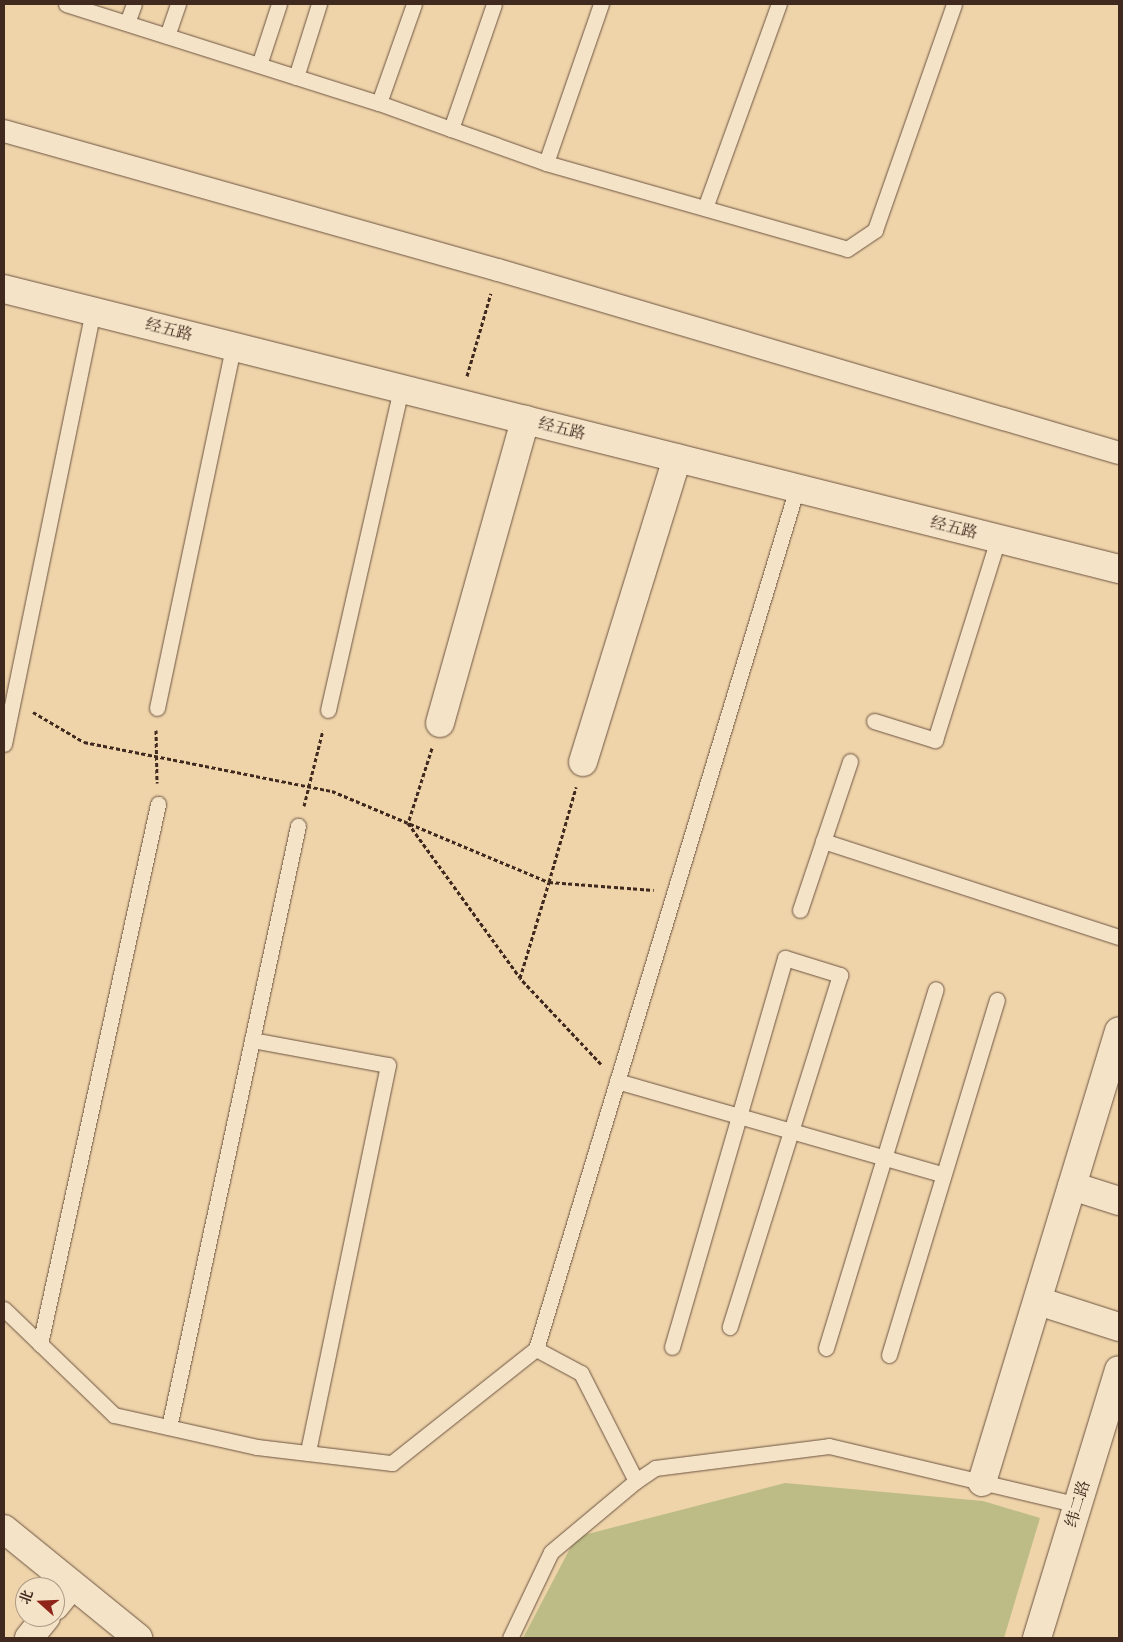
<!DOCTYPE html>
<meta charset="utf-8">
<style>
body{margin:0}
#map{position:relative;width:1123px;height:1642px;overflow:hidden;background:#efd4aa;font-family:Cardo,"Noto Serif SC",serif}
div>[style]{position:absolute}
.green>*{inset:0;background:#bdbc86}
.path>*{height:3px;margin-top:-1.5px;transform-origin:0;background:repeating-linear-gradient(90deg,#40291e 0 4px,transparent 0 6.5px)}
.roads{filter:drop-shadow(0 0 1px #6c5441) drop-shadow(0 0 1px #6c5441)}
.service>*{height:15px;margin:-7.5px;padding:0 7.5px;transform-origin:7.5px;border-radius:7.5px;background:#f5e3c8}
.pedestrian>*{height:22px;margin:-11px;padding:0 11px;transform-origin:11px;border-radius:11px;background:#f5e3c8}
.minor>*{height:28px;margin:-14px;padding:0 14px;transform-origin:14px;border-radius:14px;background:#f5e3c8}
.secondary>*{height:28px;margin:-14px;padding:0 14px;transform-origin:14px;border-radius:14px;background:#f5e3c8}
span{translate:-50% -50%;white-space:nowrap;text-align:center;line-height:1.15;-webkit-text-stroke:4.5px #f5e3c8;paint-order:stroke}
.street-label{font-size:16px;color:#40291e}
.frame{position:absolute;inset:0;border:5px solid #40291e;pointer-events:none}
.north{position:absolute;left:15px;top:1577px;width:50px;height:50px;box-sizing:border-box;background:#f5e3c8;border:1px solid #ad9984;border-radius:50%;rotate:290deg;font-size:14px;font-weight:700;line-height:20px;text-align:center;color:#40291e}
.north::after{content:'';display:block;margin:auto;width:18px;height:22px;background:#8f2418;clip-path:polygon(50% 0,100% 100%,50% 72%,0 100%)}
</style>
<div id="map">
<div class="green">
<div style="clip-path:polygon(785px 1483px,983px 1501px,1040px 1518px,1004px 1638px,523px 1638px,576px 1537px)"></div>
</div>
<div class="path">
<div style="left:467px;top:376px;width:86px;rotate:-73.9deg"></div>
<div style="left:33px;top:712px;width:59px;rotate:30.5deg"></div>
<div style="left:84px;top:742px;width:253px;rotate:11.2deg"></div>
<div style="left:332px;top:791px;width:235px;rotate:22.8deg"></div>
<div style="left:549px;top:882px;width:99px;rotate:-74.1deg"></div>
<div style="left:156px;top:730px;width:53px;rotate:88.9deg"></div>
<div style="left:432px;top:748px;width:79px;rotate:107.7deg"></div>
<div style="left:408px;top:823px;width:191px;rotate:54.1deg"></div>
<div style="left:304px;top:806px;width:78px;rotate:-76deg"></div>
<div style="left:601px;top:1064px;width:118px;rotate:-133.3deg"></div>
<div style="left:520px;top:978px;width:100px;rotate:-73.2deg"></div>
<div style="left:549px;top:882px;width:105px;rotate:4.4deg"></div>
</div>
<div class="roads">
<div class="service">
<div style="left:66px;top:4px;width:328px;rotate:17.6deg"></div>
<div style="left:414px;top:4px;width:105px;rotate:109.5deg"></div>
<div style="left:379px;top:103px;width:77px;rotate:19.9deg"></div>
<div style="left:451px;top:129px;width:132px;rotate:-71deg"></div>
<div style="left:601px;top:4px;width:168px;rotate:109.1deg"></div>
<div style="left:546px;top:163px;width:313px;rotate:15.9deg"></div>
<div style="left:847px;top:249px;width:34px;rotate:-34deg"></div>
<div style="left:875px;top:230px;width:239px;rotate:-70.7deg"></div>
<div style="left:127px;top:23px;width:20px;rotate:-70deg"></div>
<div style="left:167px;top:36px;width:34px;rotate:-71deg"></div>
<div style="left:259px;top:65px;width:64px;rotate:-71.8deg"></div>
<div style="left:296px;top:77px;width:77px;rotate:-72.5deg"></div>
<div style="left:451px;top:129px;width:101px;rotate:19.7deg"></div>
<div style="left:705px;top:208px;width:217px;rotate:-70.1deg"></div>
<div style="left:157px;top:708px;width:369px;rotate:-78.1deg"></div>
<div style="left:328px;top:710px;width:329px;rotate:-77.2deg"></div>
<div style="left:874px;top:721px;width:64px;rotate:17.3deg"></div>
<div style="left:935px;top:740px;width:211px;rotate:-72.6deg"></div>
<div style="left:4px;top:744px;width:442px;rotate:-78.4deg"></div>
<div style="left:823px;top:841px;width:311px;rotate:18deg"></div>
<div style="left:800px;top:910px;width:157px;rotate:-71.4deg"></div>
<div style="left:252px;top:1040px;width:138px;rotate:10.4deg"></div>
<div style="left:388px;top:1065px;width:396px;rotate:101.7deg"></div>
<div style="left:617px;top:1081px;width:338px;rotate:16deg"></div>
<div style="left:4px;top:1309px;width:153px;rotate:43.9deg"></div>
<div style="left:114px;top:1415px;width:147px;rotate:12.6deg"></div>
<div style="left:257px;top:1447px;width:136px;rotate:6.8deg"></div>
<div style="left:392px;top:1463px;width:184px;rotate:-38.4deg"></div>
<div style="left:536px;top:1349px;width:51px;rotate:28.1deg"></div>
<div style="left:581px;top:1373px;width:121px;rotate:63deg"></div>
<div style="left:40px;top:1344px;width:553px;rotate:-77.67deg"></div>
<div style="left:672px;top:1347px;width:405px;rotate:-73.8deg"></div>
<div style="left:785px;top:958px;width:58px;rotate:17.2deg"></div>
<div style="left:840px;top:975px;width:369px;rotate:107.4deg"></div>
<div style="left:826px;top:1348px;width:375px;rotate:-73deg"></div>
<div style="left:536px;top:1349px;width:900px;rotate:-73.14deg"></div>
<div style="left:889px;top:1355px;width:371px;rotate:-73.1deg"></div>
<div style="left:169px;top:1427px;width:615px;rotate:-77.89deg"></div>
<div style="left:510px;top:1638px;width:95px;rotate:-64.5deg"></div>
<div style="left:551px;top:1552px;width:111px;rotate:-39.9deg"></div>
<div style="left:636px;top:1481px;width:23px;rotate:-34deg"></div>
<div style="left:655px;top:1468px;width:175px;rotate:-7.2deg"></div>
<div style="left:829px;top:1446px;width:256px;rotate:13.3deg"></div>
</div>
<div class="pedestrian">
<div style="left:4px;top:131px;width:513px;rotate:15.72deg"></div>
<div style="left:498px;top:270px;width:647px;rotate:16.42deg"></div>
</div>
<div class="minor">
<div style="left:4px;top:289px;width:1150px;rotate:14.1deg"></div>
<div style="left:440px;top:723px;width:315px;rotate:-74.3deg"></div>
<div style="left:583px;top:762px;width:318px;rotate:-72.8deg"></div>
<div style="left:1072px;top:1186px;width:49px;rotate:17.7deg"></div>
<div style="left:1038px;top:1301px;width:85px;rotate:17.8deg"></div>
<div style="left:982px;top:1482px;width:471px;rotate:-73.1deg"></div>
<div style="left:4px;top:1529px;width:173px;rotate:39.1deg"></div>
<div style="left:55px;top:1606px;width:27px;rotate:-51deg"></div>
<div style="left:29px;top:1638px;width:27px;rotate:-51deg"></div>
</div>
<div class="secondary">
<div style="left:1037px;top:1638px;width:280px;rotate:-73deg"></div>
</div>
</div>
<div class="street-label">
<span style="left:169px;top:330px;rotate:14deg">经五路</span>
<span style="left:562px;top:429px;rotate:14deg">经五路</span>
<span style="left:954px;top:528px;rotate:14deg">经五路</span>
<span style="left:1078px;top:1504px;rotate:-73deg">纬二路</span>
</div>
<div class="frame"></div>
<div class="north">北</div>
</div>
